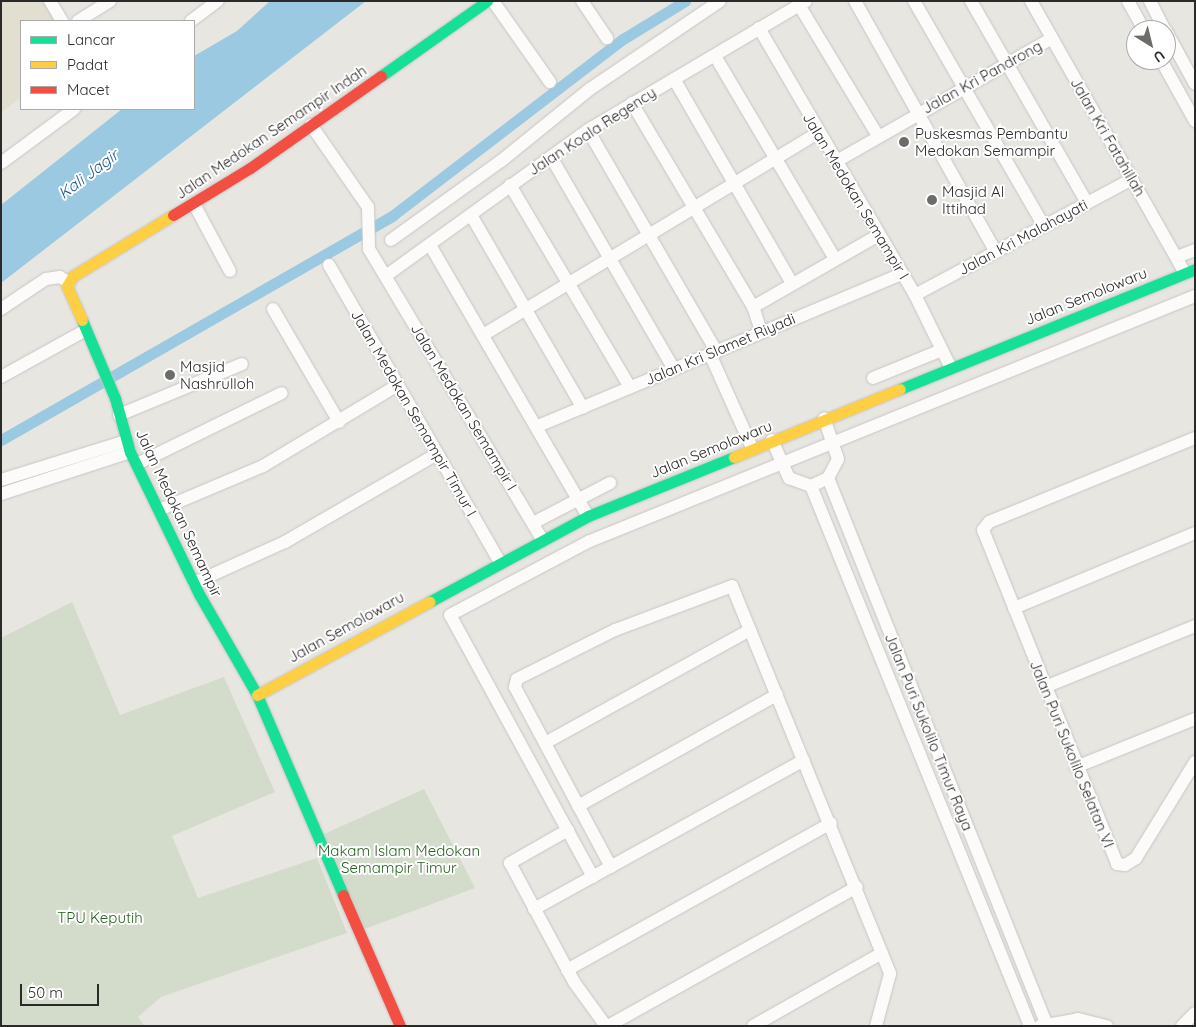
<!DOCTYPE html>
<style>
body{margin:0}
#map{position:relative;width:1196px;height:1027px;overflow:hidden;background:#e8e6e1;font-family:Quicksand,sans-serif}
div>[style]{position:absolute}
.education>*{inset:0;background:#e2ded0}
.cemetery>*{inset:0;background:#d3dcca}
.water>*{inset:0;background:#9bc9e2}
.canal>*{height:11px;margin:-5.5px;padding:0 5.5px;transform-origin:5.5px;border-radius:5.5px;background:#9bc9e2}
.roads{filter:drop-shadow(0 0 1px #c6c5c5) drop-shadow(0 0 1px #c6c5c5)}
.street>*{height:12px;margin:-6px;padding:0 6px;transform-origin:6px;border-radius:6px;background:#fcfbfa}
.fast>*{height:11px;margin:-5.5px;padding:0 5.5px;transform-origin:5.5px;border-radius:5.5px;background:#16e098}
.slow>*{height:11px;margin:-5.5px;padding:0 5.5px;transform-origin:5.5px;border-radius:5.5px;background:#ffcf43}
.jam>*{height:11px;margin:-5.5px;padding:0 5.5px;transform-origin:5.5px;border-radius:5.5px;background:#f24e42}
.dots>*{width:14px;height:14px;translate:-50% -50%;box-sizing:border-box;border:2px solid #fff;border-radius:50%}
span{translate:-50% -50%;white-space:nowrap;text-align:center;line-height:1.15;-webkit-text-stroke:4px #fff;paint-order:stroke}
.street-label{font-size:15px;color:#2a2a2a}
.poi-label{font-size:15px;color:#2a2a2a}
.left{translate:0 -50%;text-align:left}
.park-label{font-size:15px;color:#276121}
.water-label{font-size:16px;color:#1a5b8f;font-style:italic}
.frame{position:absolute;inset:0;border:2px solid #2a2a2a;pointer-events:none}
.legend{position:absolute;left:20px;top:20px;width:175px;height:90px;box-sizing:border-box;background:#fff;border:1px solid #aaa;margin:0;padding:6px 9px;list-style:none;font-size:15px;color:#2a2a2a}
.legend li{display:flex;align-items:center;gap:10px;height:25px}
.legend b{width:25px;border:1px solid #aaa}
.north{position:absolute;left:1126px;top:20px;width:50px;height:50px;box-sizing:border-box;background:#fff;border:1px solid #aaa;border-radius:50%;rotate:144deg;font-size:14px;font-weight:700;line-height:20px;text-align:center;color:#2a2a2a}
.north::after{content:'';display:block;margin:auto;width:18px;height:22px;background:#6c6c6a;clip-path:polygon(50% 0,100% 100%,50% 72%,0 100%)}
.scale{position:absolute;left:20px;top:984px;width:79px;height:22px;box-sizing:border-box;border:2px solid #2a2a2a;border-top:0;padding-left:6px;font-size:15px;line-height:18px;white-space:nowrap;color:#2a2a2a;-webkit-text-stroke:4px #fff;paint-order:stroke}
</style>
<div id="map">
<div class="education">
<div style="clip-path:polygon(1px 1px,47px 1px,58px 21px,21px 21px,21px 97px,1px 113px)"></div>
</div>
<div class="cemetery">
<div style="clip-path:polygon(72px 602px,120px 715px,224px 677px,275px 792px,172px 836px,198px 898px,317px 858px,347px 933px,161px 997px,138px 1017px,145px 1026px,1px 1026px,1px 638px)"></div>
<div style="clip-path:polygon(424px 789px,475px 888px,362px 930px,324px 834px)"></div>
</div>
<div class="water">
<div style="clip-path:polygon(270px 1px,366px 1px,1px 283px,1px 205px,122px 109px,194px 109px,194px 56px,237px 31px)"></div>
</div>
<div class="canal">
<div style="left:1px;top:440px;width:451px;rotate:-29.8deg"></div>
<div style="left:392px;top:216px;width:291px;rotate:-37.5deg"></div>
<div style="left:623px;top:39px;width:73px;rotate:-31.5deg"></div>
</div>
<div class="roads">
<div class="street">
<div style="left:50px;top:1px;width:23px;rotate:59deg"></div>
<div style="left:493px;top:1px;width:99px;rotate:54.9deg"></div>
<div style="left:582px;top:1px;width:45px;rotate:56deg"></div>
<div style="left:855px;top:1px;width:288px;rotate:60.7deg"></div>
<div style="left:914px;top:1px;width:260px;rotate:60deg"></div>
<div style="left:971px;top:1px;width:233px;rotate:60.1deg"></div>
<div style="left:1031px;top:1px;width:313px;rotate:60.5deg"></div>
<div style="left:1128px;top:1px;width:33px;rotate:61deg"></div>
<div style="left:1150px;top:1px;width:33px;rotate:63deg"></div>
<div style="left:799px;top:5px;width:153px;rotate:58.9deg"></div>
<div style="left:78px;top:21px;width:38px;rotate:-32deg"></div>
<div style="left:191px;top:21px;width:34px;rotate:-37deg"></div>
<div style="left:759px;top:28px;width:309px;rotate:59.7deg"></div>
<div style="left:915px;top:295px;width:79px;rotate:63.8deg"></div>
<div style="left:1166px;top:31px;width:60px;rotate:61.3deg"></div>
<div style="left:715px;top:56px;width:236px;rotate:59.4deg"></div>
<div style="left:1161px;top:60px;width:70px;rotate:60.9deg"></div>
<div style="left:674px;top:79px;width:236px;rotate:60deg"></div>
<div style="left:632px;top:103px;width:237px;rotate:59.3deg"></div>
<div style="left:311px;top:125px;width:100px;rotate:55.2deg"></div>
<div style="left:368px;top:207px;width:42px;rotate:88.6deg"></div>
<div style="left:369px;top:249px;width:336px;rotate:59.2deg"></div>
<div style="left:588px;top:130px;width:255px;rotate:59.9deg"></div>
<div style="left:551px;top:157px;width:245px;rotate:59.9deg"></div>
<div style="left:835px;top:162px;width:250px;rotate:-29.7deg"></div>
<div style="left:1px;top:163px;width:91px;rotate:-36.5deg"></div>
<div style="left:510px;top:185px;width:235px;rotate:59.3deg"></div>
<div style="left:194px;top:204px;width:76px;rotate:61.8deg"></div>
<div style="left:471px;top:215px;width:223px;rotate:59.9deg"></div>
<div style="left:391px;top:240px;width:135px;rotate:-35.7deg"></div>
<div style="left:501px;top:161px;width:114px;rotate:-39deg"></div>
<div style="left:590px;top:89px;width:157px;rotate:-34.1deg"></div>
<div style="left:430px;top:245px;width:314px;rotate:59.8deg"></div>
<div style="left:1177px;top:257px;width:19px;rotate:-21deg"></div>
<div style="left:329px;top:265px;width:341px;rotate:60.1deg"></div>
<div style="left:387px;top:275px;width:248px;rotate:-35.8deg"></div>
<div style="left:588px;top:130px;width:253px;rotate:-30.6deg"></div>
<div style="left:915px;top:295px;width:246px;rotate:-28.1deg"></div>
<div style="left:1px;top:309px;width:54px;rotate:-33.7deg"></div>
<div style="left:46px;top:279px;width:14px;rotate:-8deg"></div>
<div style="left:60px;top:277px;width:9px;rotate:32deg"></div>
<div style="left:273px;top:309px;width:131px;rotate:59.7deg"></div>
<div style="left:761px;top:331px;width:25px;rotate:-108deg"></div>
<div style="left:753px;top:307px;width:143px;rotate:-29.8deg"></div>
<div style="left:483px;top:335px;width:391px;rotate:-31.1deg"></div>
<div style="left:710px;top:354px;width:103px;rotate:65.9deg"></div>
<div style="left:1px;top:377px;width:95px;rotate:-29deg"></div>
<div style="left:873px;top:378px;width:74px;rotate:-22.1deg"></div>
<div style="left:119px;top:415px;width:133px;rotate:-22.5deg"></div>
<div style="left:538px;top:426px;width:394px;rotate:-22.7deg"></div>
<div style="left:1195px;top:438px;width:222px;rotate:157.8deg"></div>
<div style="left:989px;top:522px;width:10px;rotate:127deg"></div>
<div style="left:983px;top:530px;width:360px;rotate:68.1deg"></div>
<div style="left:1117px;top:864px;width:8px;rotate:7deg"></div>
<div style="left:1125px;top:865px;width:13px;rotate:-32deg"></div>
<div style="left:1136px;top:858px;width:113px;rotate:-58.4deg"></div>
<div style="left:772px;top:440px;width:42px;rotate:65.9deg"></div>
<div style="left:789px;top:478px;width:23px;rotate:20deg"></div>
<div style="left:811px;top:486px;width:19px;rotate:-25deg"></div>
<div style="left:828px;top:478px;width:21px;rotate:-62deg"></div>
<div style="left:838px;top:459px;width:43px;rotate:-108.9deg"></div>
<div style="left:137px;top:464px;width:161px;rotate:-26.1deg"></div>
<div style="left:828px;top:478px;width:587px;rotate:68.2deg"></div>
<div style="left:1px;top:480px;width:131px;rotate:-17.3deg"></div>
<div style="left:811px;top:486px;width:583px;rotate:67.92deg"></div>
<div style="left:1px;top:494px;width:136px;rotate:-18deg"></div>
<div style="left:159px;top:510px;width:113px;rotate:-22.9deg"></div>
<div style="left:263px;top:466px;width:157px;rotate:-31deg"></div>
<div style="left:533px;top:523px;width:87px;rotate:-27.5deg"></div>
<div style="left:194px;top:583px;width:100px;rotate:-24.3deg"></div>
<div style="left:285px;top:542px;width:176px;rotate:-30.1deg"></div>
<div style="left:1014px;top:608px;width:196px;rotate:-22.5deg"></div>
<div style="left:1045px;top:687px;width:162px;rotate:-22.1deg"></div>
<div style="left:545px;top:743px;width:234px;rotate:-28.9deg"></div>
<div style="left:1076px;top:767px;width:128px;rotate:-22deg"></div>
<div style="left:578px;top:806px;width:228px;rotate:-29.2deg"></div>
<div style="left:568px;top:830px;width:67px;rotate:150.4deg"></div>
<div style="left:510px;top:863px;width:135px;rotate:61.7deg"></div>
<div style="left:574px;top:982px;width:54px;rotate:54deg"></div>
<div style="left:611px;top:867px;width:204px;rotate:-118.1deg"></div>
<div style="left:515px;top:687px;width:8px;rotate:-76deg"></div>
<div style="left:517px;top:679px;width:110px;rotate:-26.6deg"></div>
<div style="left:615px;top:630px;width:125px;rotate:-20.6deg"></div>
<div style="left:732px;top:586px;width:419px;rotate:67.8deg"></div>
<div style="left:890px;top:974px;width:54px;rotate:105.1deg"></div>
<div style="left:593px;top:877px;width:298px;rotate:-118.6deg"></div>
<div style="left:450px;top:615px;width:158px;rotate:-27.9deg"></div>
<div style="left:590px;top:541px;width:653px;rotate:-22.05deg"></div>
<div style="left:534px;top:909px;width:308px;rotate:-28.9deg"></div>
<div style="left:567px;top:970px;width:302px;rotate:-29.1deg"></div>
<div style="left:608px;top:1026px;width:285px;rotate:-29.2deg"></div>
<div style="left:753px;top:1026px;width:148px;rotate:-29.5deg"></div>
<div style="left:1040px;top:1026px;width:39px;rotate:-10deg"></div>
<div style="left:1078px;top:1019px;width:30px;rotate:14deg"></div>
<div style="left:1182px;top:1026px;width:18px;rotate:-45deg"></div>
</div>
<div class="fast">
<div style="left:381px;top:76px;width:130px;rotate:-35.3deg"></div>
<div style="left:82px;top:320px;width:85px;rotate:67.1deg"></div>
<div style="left:115px;top:398px;width:56px;rotate:74.5deg"></div>
<div style="left:130px;top:452px;width:158px;rotate:64.1deg"></div>
<div style="left:199px;top:594px;width:116px;rotate:60.1deg"></div>
<div style="left:257px;top:695px;width:218px;rotate:66.7deg"></div>
<div style="left:900px;top:389px;width:318px;rotate:-22.1deg"></div>
<div style="left:429px;top:602px;width:181px;rotate:-28.4deg"></div>
<div style="left:588px;top:516px;width:157px;rotate:-22deg"></div>
</div>
<div class="slow">
<div style="left:82px;top:320px;width:37px;rotate:-114deg"></div>
<div style="left:67px;top:286px;width:12px;rotate:-59deg"></div>
<div style="left:73px;top:276px;width:117px;rotate:-31.4deg"></div>
<div style="left:734px;top:457px;width:179px;rotate:-22.3deg"></div>
<div style="left:257px;top:695px;width:196px;rotate:-28.4deg"></div>
</div>
<div class="jam">
<div style="left:173px;top:215px;width:90px;rotate:-31.4deg"></div>
<div style="left:250px;top:168px;width:160px;rotate:-35.1deg"></div>
<div style="left:343px;top:895px;width:143px;rotate:66.5deg"></div>
</div>
</div>
<div class="dots">
<div style="left:904px;top:142px;background:#6c6c6a"></div>
<div style="left:932px;top:200px;background:#6c6c6a"></div>
<div style="left:170px;top:375px;background:#6c6c6a"></div>
</div>
<div class="street-label">
<span style="left:982px;top:77px;rotate:-29deg">Jalan Kri Pandrong</span>
<span style="left:592px;top:131px;rotate:-33deg">Jalan Koala Regency</span>
<span style="left:271px;top:132px;rotate:-34deg">Jalan Medokan Semampir Indah</span>
<span style="left:1108px;top:137px;rotate:60deg">Jalan Kri Fatahillah</span>
<span style="left:856px;top:196px;rotate:59deg">Jalan Medokan Semampir I</span>
<span style="left:1023px;top:237px;rotate:-28deg">Jalan Kri Malahayati</span>
<span style="left:1086px;top:296px;rotate:-22deg">Jalan Semolowaru</span>
<span style="left:720px;top:349px;rotate:-23deg">Jalan Kri Slamet Riyadi</span>
<span style="left:464px;top:407px;rotate:59deg">Jalan Medokan Semampir I</span>
<span style="left:414px;top:413px;rotate:60deg">Jalan Medokan Semampir Timur I</span>
<span style="left:711px;top:449px;rotate:-22deg">Jalan Semolowaru</span>
<span style="left:179px;top:513px;rotate:65deg">Jalan Medokan Semampir</span>
<span style="left:346px;top:627px;rotate:-29deg">Jalan Semolowaru</span>
<span style="left:929px;top:732px;rotate:68deg">Jalan Puri Sukolilo Timur Raya</span>
<span style="left:1072px;top:754px;rotate:68deg">Jalan Puri Sukolilo Selatan VI</span>
</div>
<div class="poi-label">
<span class="left" style="left:915px;top:142px">Puskesmas Pembantu<br>Medokan Semampir</span>
<span class="left" style="left:942px;top:200px">Masjid Al<br>Ittihad</span>
<span class="left" style="left:180px;top:375px">Masjid<br>Nashrulloh</span>
</div>
<div class="park-label">
<span style="left:399px;top:859px">Makam Islam Medokan<br>Semampir Timur</span>
<span style="left:100px;top:918px">TPU Keputih</span>
</div>
<div class="water-label">
<span style="left:88px;top:174px;rotate:-37deg">Kali Jagir</span>
</div>
<div class="frame"></div>
<ul class="legend">
<li><b style="height:6px;background:#16e098"></b>Lancar</li>
<li><b style="height:6px;background:#ffcf43"></b>Padat</li>
<li><b style="height:6px;background:#f24e42"></b>Macet</li>
</ul>
<div class="north">U</div>
<div class="scale">50 m</div>
</div>
